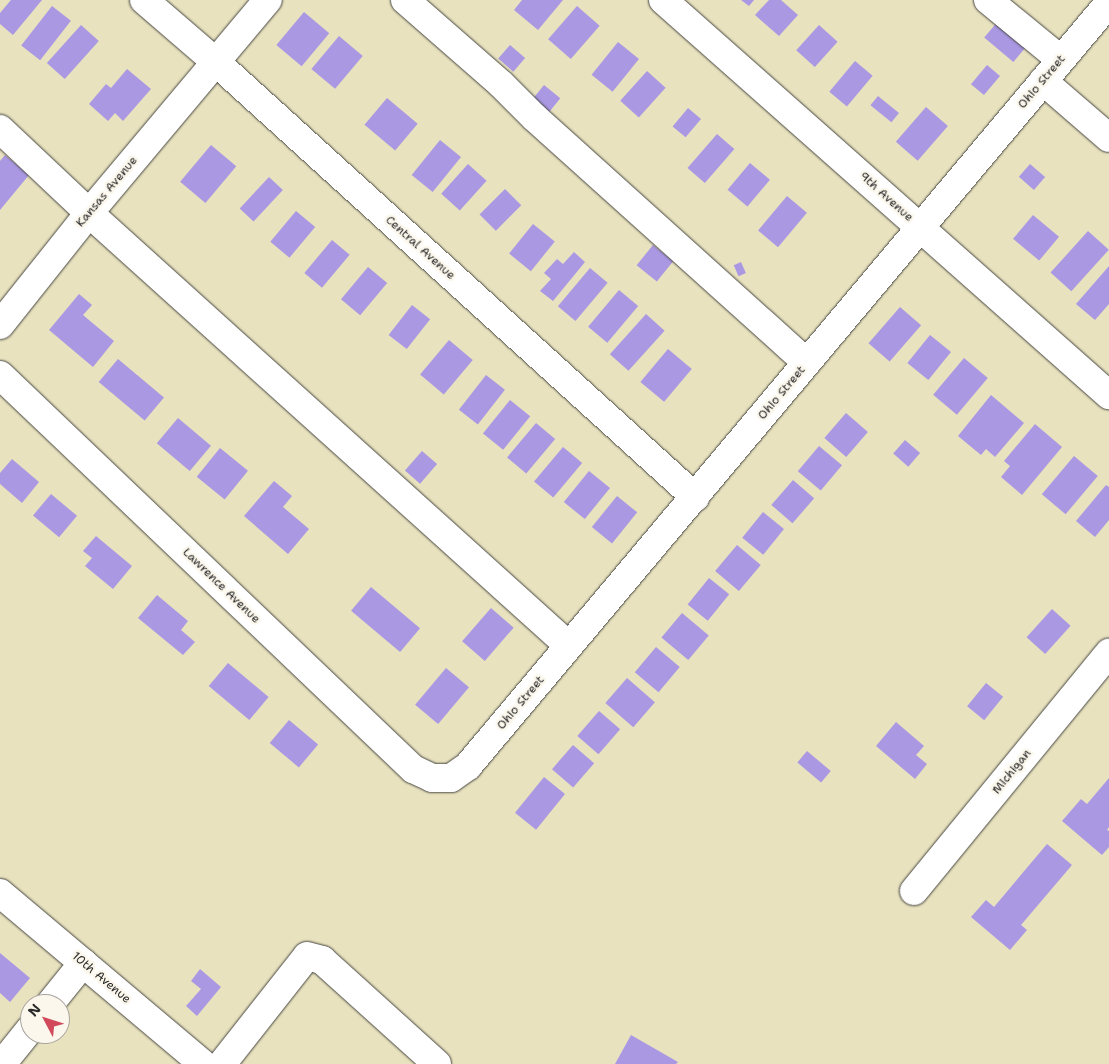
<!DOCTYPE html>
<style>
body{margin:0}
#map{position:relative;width:1109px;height:1064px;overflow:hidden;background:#e8e2bf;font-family:"Shantell Sans",sans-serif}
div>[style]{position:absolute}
.building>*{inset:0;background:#aa98e3;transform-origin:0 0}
.roads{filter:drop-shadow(0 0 1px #474641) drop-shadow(0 0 1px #474641)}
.minor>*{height:28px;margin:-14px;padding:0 14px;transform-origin:14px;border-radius:14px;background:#fff}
span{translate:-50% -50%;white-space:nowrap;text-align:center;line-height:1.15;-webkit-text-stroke:5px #fbf7ec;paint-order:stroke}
.street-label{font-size:12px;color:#2b2b2b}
.north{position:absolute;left:20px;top:994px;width:50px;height:50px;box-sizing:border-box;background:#fbf7ec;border:1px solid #a8a59f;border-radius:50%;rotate:310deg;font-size:14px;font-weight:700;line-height:20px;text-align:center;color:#2b2b2b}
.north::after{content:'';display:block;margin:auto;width:18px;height:22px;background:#d1495b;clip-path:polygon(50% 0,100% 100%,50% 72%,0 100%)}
</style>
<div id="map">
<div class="building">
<div style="clip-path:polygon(11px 0,42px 0,13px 35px,0 24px,0 13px)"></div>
<div style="clip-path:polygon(522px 0,563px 0,538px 30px,514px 10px)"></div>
<div style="clip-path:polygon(741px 0,754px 0,749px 6px)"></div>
<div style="clip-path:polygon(769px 0,781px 0,798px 15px,779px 36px,755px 15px)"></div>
<div style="left:52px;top:6px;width:24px;height:50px;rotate:38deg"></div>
<div style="left:577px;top:6px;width:30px;height:44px;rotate:41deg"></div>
<div style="left:304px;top:12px;width:33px;height:43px;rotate:40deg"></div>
<div style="left:999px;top:20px;width:38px;height:23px;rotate:40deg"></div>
<div style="left:81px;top:25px;width:24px;height:51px;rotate:42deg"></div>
<div style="left:819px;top:25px;width:25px;height:34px;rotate:42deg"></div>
<div style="left:339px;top:36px;width:31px;height:43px;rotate:40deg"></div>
<div style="left:618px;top:42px;width:27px;height:42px;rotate:39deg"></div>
<div style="left:510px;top:45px;width:20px;height:18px;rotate:41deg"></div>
<div style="left:855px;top:61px;width:23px;height:40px;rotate:40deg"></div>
<div style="left:987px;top:65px;width:17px;height:25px;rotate:40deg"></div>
<div style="clip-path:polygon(127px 69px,151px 89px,123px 121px,115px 113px,108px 121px,89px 104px,106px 84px,111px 88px)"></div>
<div style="left:647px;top:71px;width:25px;height:40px;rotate:42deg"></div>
<div style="left:544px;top:85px;width:21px;height:18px;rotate:39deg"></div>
<div style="left:878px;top:96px;width:27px;height:12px;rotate:39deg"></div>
<div style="left:387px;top:98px;width:40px;height:35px;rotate:40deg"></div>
<div style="left:926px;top:107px;width:29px;height:46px;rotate:41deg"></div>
<div style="left:688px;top:108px;width:17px;height:24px;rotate:40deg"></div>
<div style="left:717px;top:134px;width:23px;height:45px;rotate:41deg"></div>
<div style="left:440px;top:140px;width:27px;height:45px;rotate:39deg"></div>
<div style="left:211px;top:145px;width:33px;height:48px;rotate:40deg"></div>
<div style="clip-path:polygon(5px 155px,29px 175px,0 210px,0 161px)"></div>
<div style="left:750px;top:163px;width:26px;height:35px;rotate:40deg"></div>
<div style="left:468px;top:164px;width:25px;height:40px;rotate:42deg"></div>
<div style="left:1030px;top:164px;width:20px;height:17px;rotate:41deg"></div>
<div style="left:269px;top:177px;width:19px;height:43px;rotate:43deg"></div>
<div style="left:505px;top:189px;width:23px;height:36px;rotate:45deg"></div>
<div style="left:787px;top:196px;width:26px;height:45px;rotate:40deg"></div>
<div style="left:296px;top:211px;width:25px;height:40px;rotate:40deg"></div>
<div style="left:1033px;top:215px;width:34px;height:31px;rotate:40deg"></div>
<div style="left:533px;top:224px;width:28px;height:38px;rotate:39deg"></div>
<div style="left:1088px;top:231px;width:28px;height:56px;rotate:42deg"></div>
<div style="left:332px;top:240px;width:23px;height:43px;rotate:40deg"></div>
<div style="left:653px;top:245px;width:26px;height:26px;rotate:39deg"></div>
<div style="clip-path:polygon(574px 252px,585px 262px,553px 301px,540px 291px,551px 279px,544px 273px,557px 259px,563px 264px)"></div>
<div style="left:741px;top:262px;width:12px;height:8px;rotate:66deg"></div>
<div style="clip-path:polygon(1109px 266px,1109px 304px,1095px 320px,1076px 304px)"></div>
<div style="left:368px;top:267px;width:25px;height:42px;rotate:40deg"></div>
<div style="left:590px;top:268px;width:23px;height:50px;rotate:40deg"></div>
<div style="left:619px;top:290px;width:25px;height:48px;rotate:40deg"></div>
<div style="clip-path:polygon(79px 294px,92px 305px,83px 315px,114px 341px,93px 367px,49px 330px)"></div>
<div style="left:412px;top:305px;width:23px;height:38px;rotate:38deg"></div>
<div style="left:900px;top:307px;width:28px;height:48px;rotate:41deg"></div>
<div style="left:646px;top:314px;width:25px;height:54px;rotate:42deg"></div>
<div style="left:930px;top:335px;width:27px;height:36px;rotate:39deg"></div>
<div style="left:449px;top:340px;width:31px;height:45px;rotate:40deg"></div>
<div style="left:668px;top:349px;width:31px;height:43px;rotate:40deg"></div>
<div style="left:964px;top:358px;width:31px;height:48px;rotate:40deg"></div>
<div style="left:118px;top:359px;width:60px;height:30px;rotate:40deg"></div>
<div style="left:486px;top:375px;width:24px;height:44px;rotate:38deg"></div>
<div style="clip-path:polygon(991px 395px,1024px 423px,995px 457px,986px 449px,981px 455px,958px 436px)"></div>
<div style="left:510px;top:400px;width:26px;height:43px;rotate:39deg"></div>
<div style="left:846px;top:413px;width:29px;height:33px;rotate:41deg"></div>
<div style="left:178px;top:418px;width:43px;height:33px;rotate:40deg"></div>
<div style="left:536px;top:423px;width:25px;height:45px;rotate:40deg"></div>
<div style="clip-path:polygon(1035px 424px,1062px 447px,1022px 495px,1001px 477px,1010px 466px,1004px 461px)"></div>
<div style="left:905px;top:440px;width:20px;height:18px;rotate:41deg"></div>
<div style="left:819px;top:446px;width:30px;height:33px;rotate:40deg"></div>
<div style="left:563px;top:447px;width:25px;height:45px;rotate:40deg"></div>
<div style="left:220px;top:448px;width:36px;height:37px;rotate:39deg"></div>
<div style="left:422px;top:451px;width:20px;height:26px;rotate:41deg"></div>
<div style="left:1074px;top:456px;width:31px;height:50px;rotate:40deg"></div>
<div style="clip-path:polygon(12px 459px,39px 482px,22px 503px,0 484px,0 473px)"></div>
<div style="left:589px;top:471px;width:27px;height:40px;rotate:39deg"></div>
<div style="left:793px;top:480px;width:28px;height:33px;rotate:41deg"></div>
<div style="clip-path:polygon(274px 481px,292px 496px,283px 507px,309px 529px,288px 554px,244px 516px)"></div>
<div style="clip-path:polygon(1106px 485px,1109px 487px,1109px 520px,1095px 537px,1076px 521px)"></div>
<div style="left:51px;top:494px;width:34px;height:28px;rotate:40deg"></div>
<div style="left:617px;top:496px;width:26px;height:40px;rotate:39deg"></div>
<div style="left:763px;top:512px;width:27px;height:33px;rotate:39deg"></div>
<div style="clip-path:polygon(96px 536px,132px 566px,113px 589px,85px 566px,92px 558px,83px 551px)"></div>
<div style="left:737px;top:545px;width:31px;height:34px;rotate:40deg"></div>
<div style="left:709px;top:578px;width:26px;height:34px;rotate:39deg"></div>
<div style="left:371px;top:587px;width:64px;height:31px;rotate:40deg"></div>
<div style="clip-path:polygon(157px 595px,188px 621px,181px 630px,195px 642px,183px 655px,138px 618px)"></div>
<div style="left:491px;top:608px;width:30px;height:44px;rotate:41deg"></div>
<div style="left:1052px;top:609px;width:25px;height:38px;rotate:42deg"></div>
<div style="left:682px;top:613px;width:35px;height:32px;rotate:40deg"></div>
<div style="left:656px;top:647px;width:31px;height:33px;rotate:40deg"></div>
<div style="left:228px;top:663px;width:53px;height:30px;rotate:40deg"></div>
<div style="left:446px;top:668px;width:30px;height:48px;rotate:40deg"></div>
<div style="left:627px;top:678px;width:37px;height:33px;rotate:41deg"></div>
<div style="left:986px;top:683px;width:22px;height:30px;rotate:39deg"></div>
<div style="left:599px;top:711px;width:28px;height:33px;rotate:41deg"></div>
<div style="left:289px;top:720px;width:38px;height:30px;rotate:40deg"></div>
<div style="clip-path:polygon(896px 722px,924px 746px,916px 755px,927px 764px,915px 779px,876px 746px)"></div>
<div style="left:573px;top:745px;width:28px;height:32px;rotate:41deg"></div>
<div style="left:807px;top:751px;width:31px;height:15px;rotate:40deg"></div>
<div style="left:544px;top:777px;width:27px;height:46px;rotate:39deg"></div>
<div style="clip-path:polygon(1109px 778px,1109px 827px,1107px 830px,1109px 831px,1109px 847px,1102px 855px,1062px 821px,1081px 799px,1087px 804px)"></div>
<div style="clip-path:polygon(1047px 844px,1072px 865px,1021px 925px,1027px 930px,1010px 950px,971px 917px,986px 900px,994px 907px)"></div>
<div style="clip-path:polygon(0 953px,30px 978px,10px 1002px,0 993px)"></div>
<div style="clip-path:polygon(200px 969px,221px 987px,197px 1016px,186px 1006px,201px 989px,191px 981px)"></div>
<div style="clip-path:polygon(631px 1035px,678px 1062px,676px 1064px,615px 1064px)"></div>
</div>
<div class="roads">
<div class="minor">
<div style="left:144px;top:0;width:96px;rotate:40.8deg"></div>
<div style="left:217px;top:63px;width:646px;rotate:42.24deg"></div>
<div style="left:405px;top:0;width:128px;rotate:41.2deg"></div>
<div style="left:501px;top:84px;width:47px;rotate:45deg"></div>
<div style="left:534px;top:117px;width:367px;rotate:42deg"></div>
<div style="left:663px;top:0;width:596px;rotate:41.53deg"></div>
<div style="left:988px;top:0;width:94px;rotate:39.4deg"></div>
<div style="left:1043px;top:81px;width:87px;rotate:40.8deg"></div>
<div style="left:0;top:129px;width:122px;rotate:43.3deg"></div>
<div style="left:89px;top:213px;width:646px;rotate:42.05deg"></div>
<div style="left:0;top:325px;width:143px;rotate:-51.5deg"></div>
<div style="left:89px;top:213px;width:278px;rotate:-50deg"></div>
<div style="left:0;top:375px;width:571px;rotate:43.65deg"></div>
<div style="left:413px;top:769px;width:21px;rotate:25deg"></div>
<div style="left:432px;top:778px;width:19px"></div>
<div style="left:451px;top:778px;width:21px;rotate:-35deg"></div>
<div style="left:468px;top:766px;width:997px;rotate:-49.97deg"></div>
<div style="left:914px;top:891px;width:308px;rotate:-50.7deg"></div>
<div style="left:0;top:893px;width:265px;rotate:40.1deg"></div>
<div style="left:50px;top:1004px;width:53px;rotate:-51.2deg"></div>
<div style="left:2px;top:1064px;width:45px;rotate:-51.3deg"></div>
<div style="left:222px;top:1064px;width:137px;rotate:-51.8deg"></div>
<div style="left:307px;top:956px;width:16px;rotate:15deg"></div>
<div style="left:322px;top:960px;width:155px;rotate:42.1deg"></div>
</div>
</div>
<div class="street-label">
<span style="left:1042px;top:82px;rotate:-50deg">Ohio Street</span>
<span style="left:107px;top:192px;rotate:-50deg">Kansas Avenue</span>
<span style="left:886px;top:197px;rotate:42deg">9th Avenue</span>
<span style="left:420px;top:248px;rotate:42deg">Central Avenue</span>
<span style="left:782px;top:393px;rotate:-50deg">Ohio Street</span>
<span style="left:221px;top:586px;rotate:44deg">Lawrence Avenue</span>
<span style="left:521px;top:703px;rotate:-50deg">Ohio Street</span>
<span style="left:1012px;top:772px;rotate:-51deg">Michigan</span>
<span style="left:101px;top:978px;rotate:40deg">10th Avenue</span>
</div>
<div class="north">N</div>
</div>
